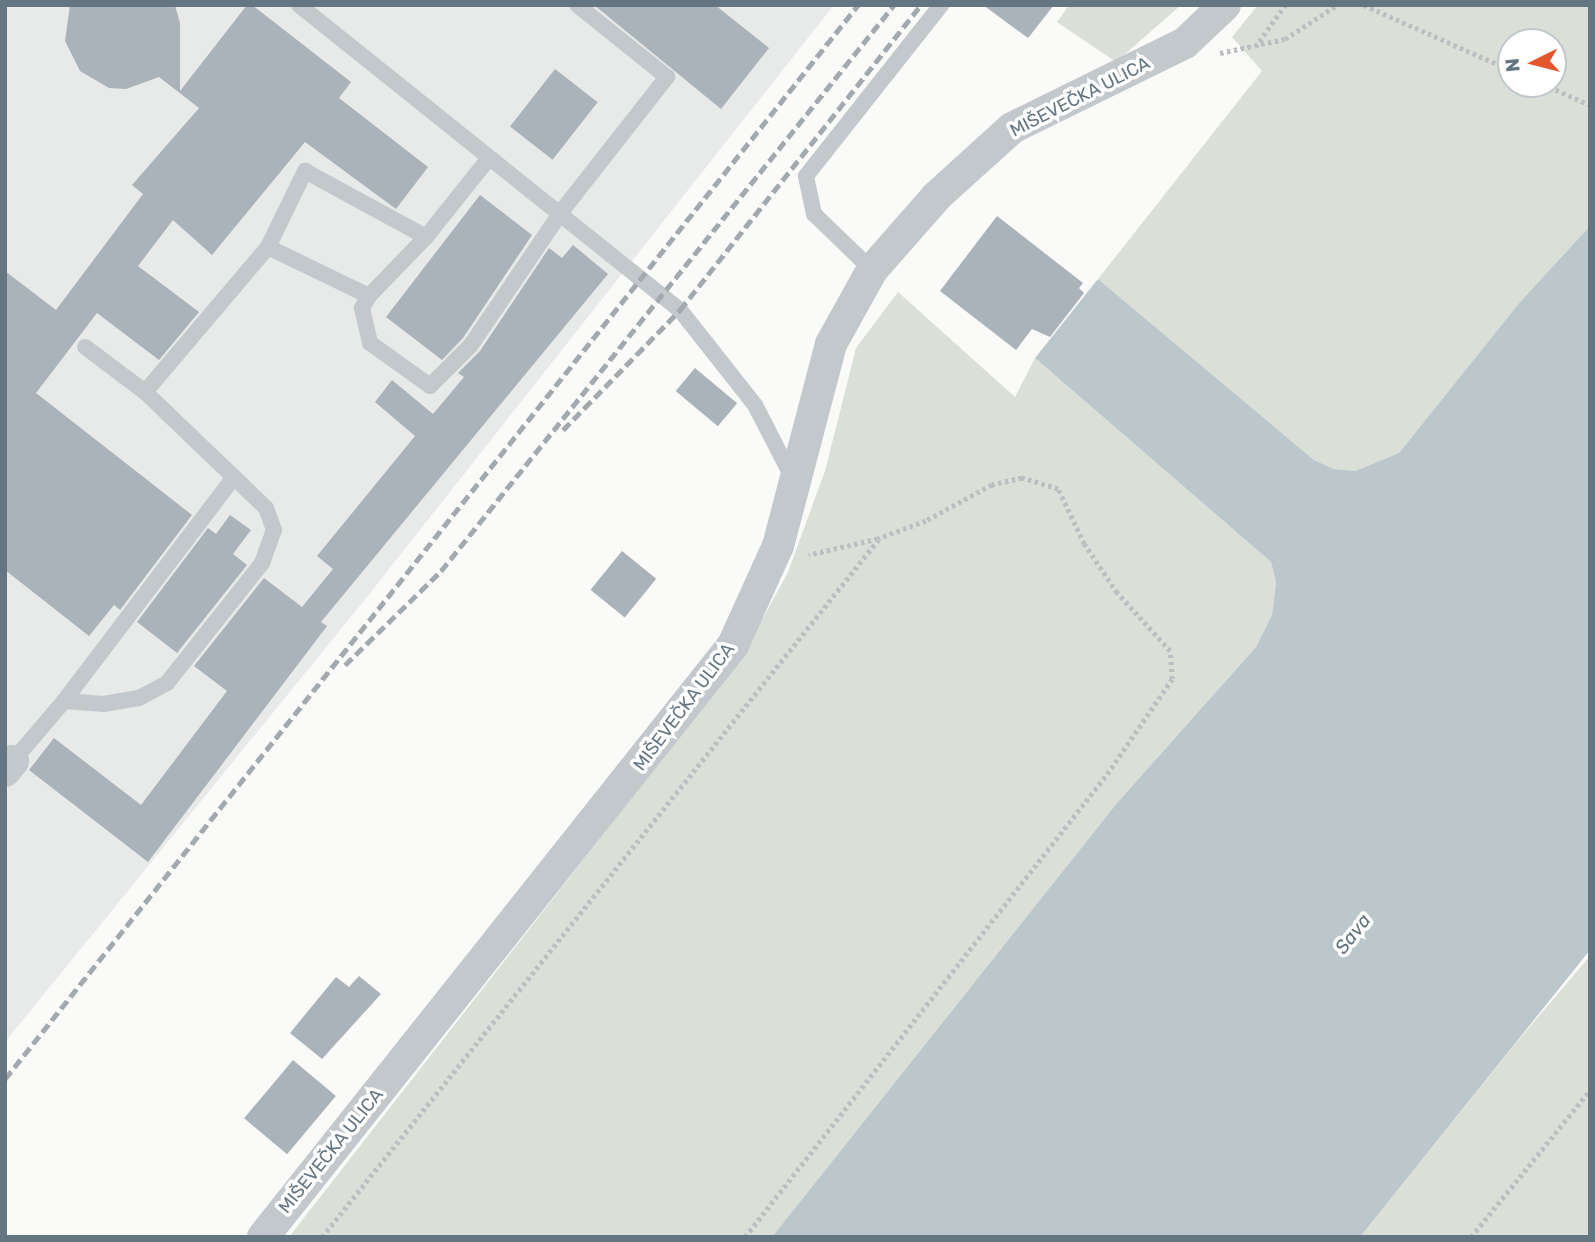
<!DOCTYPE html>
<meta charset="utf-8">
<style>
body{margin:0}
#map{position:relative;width:1595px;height:1242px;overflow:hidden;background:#fafaf8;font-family:Rubik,sans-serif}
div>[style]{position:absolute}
.built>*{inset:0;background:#e8e9e9}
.green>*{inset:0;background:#dadfd7}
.water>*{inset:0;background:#bbc7cb}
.building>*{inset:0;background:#aab3b9;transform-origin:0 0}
.path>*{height:4.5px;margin-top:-2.25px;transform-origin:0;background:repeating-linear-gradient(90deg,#bbbfc2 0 3.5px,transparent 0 7px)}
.lane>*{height:16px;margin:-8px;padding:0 8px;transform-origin:8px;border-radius:8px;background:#c3c8cc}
.street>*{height:32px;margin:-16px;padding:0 16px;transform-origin:16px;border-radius:16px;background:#c3c8cc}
.rail>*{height:5px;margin-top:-2.5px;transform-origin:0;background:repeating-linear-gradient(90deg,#a2aab0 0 10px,transparent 0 15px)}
span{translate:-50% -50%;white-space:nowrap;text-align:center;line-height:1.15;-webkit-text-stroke:7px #fff;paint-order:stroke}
.street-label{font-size:18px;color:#657683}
.water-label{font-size:19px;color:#60757c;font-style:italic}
.frame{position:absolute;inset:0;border:7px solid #657683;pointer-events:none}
.north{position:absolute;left:1497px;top:28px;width:70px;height:70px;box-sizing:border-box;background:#fff;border:2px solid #c1c8cd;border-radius:50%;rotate:264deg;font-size:19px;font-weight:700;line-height:28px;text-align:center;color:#657683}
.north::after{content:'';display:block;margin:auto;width:24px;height:32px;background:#e4572e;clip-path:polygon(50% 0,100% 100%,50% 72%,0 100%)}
</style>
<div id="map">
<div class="built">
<div style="clip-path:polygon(5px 5px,834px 5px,367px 597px,5px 1042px)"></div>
</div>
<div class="green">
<div style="clip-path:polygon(1069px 5px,1181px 5px,1116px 62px,1057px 22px)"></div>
<div style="clip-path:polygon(evenodd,1258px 5px,1590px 5px,1590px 226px,1520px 302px,1399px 453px,1355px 471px,1334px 469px,1314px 460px,1098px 279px,1262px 71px,1232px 37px,1258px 5px,1511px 42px,1553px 42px,1553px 84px,1511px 84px,1511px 42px)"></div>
<div style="clip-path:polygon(898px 292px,1015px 397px,1035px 358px,1271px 562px,1276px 582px,1272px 615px,1256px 647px,1117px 803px,772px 1237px,289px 1237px,743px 655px,788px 572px,825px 471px,856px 348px)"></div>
<div style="clip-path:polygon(1590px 956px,1590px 1237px,1360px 1237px,1515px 1044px)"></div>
</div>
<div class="water">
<div style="clip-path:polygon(1590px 226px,1590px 950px,1360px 1237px,772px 1237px,1117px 803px,1256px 647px,1272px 615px,1276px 582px,1271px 562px,1035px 358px,1098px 279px,1314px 460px,1334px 469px,1355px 471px,1399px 453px,1520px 302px)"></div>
</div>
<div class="building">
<div style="clip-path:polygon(70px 5px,175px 5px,180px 23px,180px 91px,247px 5px,252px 5px,351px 82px,339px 98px,428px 167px,396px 209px,305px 142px,212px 255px,173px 220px,138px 266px,199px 312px,159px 360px,97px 313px,36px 393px,192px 515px,120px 610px,114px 605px,89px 636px,5px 570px,5px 271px,56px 310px,143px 194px,132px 185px,199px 108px,159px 77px,126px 89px,109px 88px,80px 71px,65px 41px)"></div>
<div style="clip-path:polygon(594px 5px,715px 5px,769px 48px,721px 109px)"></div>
<div style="clip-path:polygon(983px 5px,1054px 5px,1028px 38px)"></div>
<div style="left:555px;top:69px;width:54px;height:73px;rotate:38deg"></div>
<div style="clip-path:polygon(480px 195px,532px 235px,463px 338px,442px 360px,386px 317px)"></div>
<div style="clip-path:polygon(997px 216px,1083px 283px,1079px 288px,1084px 293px,1050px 337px,1032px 329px,1016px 350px,940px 291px)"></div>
<div style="clip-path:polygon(573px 245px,608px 274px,321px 622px,327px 626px,148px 862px,29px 770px,54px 738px,141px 805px,227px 691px,194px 666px,264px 578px,302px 607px,333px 569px,317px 556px,415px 436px,375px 402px,392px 380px,433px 414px,464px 377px,458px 373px,480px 351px,549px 248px,562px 258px)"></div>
<div style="left:695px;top:368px;width:55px;height:30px;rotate:40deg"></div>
<div style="clip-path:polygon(230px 515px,251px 530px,233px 554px,247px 565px,177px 653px,137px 622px,208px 528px,216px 534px)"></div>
<div style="left:622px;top:551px;width:44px;height:50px;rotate:39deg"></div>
<div style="clip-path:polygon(359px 976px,381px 994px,322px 1059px,290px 1033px,336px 977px,349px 987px)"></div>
<div style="left:293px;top:1060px;width:56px;height:76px;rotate:40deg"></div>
</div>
<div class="path">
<div style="left:1364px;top:5px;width:161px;rotate:23.9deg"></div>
<div style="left:1255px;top:47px;width:52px;rotate:-54.5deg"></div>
<div style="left:1220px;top:53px;width:66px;rotate:-12.2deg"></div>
<div style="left:1285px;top:39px;width:62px;rotate:-33.2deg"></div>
<div style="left:1543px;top:84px;width:51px;rotate:24.1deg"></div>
<div style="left:322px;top:1237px;width:892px;rotate:-51.42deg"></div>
<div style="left:745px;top:1237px;width:588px;rotate:-51.98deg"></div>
<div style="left:1107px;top:774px;width:115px;rotate:-55.6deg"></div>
<div style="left:1172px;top:679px;width:28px;rotate:-94deg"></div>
<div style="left:1170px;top:651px;width:79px;rotate:-132.4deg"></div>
<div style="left:1117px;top:593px;width:59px;rotate:-124deg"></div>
<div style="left:1084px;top:544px;width:61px;rotate:-115.3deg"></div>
<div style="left:1058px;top:489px;width:38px;rotate:-163deg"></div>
<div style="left:1022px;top:478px;width:31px;rotate:167deg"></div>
<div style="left:992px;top:485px;width:75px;rotate:151.4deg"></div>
<div style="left:926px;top:521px;width:51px;rotate:159.4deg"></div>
<div style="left:878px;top:539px;width:71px;rotate:166.9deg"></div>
<div style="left:1471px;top:1237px;width:189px;rotate:-51deg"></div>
</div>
<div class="lane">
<div style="left:299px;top:5px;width:488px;rotate:38.7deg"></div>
<div style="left:680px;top:310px;width:121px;rotate:51.7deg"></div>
<div style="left:755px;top:405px;width:83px;rotate:62.8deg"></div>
<div style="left:268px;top:247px;width:112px;rotate:25.9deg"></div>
<div style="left:369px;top:296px;width:14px;rotate:120deg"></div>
<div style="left:362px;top:308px;width:36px;rotate:77deg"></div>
<div style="left:370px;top:343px;width:74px;rotate:35.6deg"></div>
<div style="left:430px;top:386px;width:58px;rotate:-45deg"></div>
<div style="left:471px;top:345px;width:161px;rotate:-55.9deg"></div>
<div style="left:561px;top:212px;width:172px;rotate:-51.9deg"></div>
<div style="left:667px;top:77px;width:115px;rotate:-141.3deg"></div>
<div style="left:872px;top:270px;width:81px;rotate:-136deg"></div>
<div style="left:814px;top:214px;width:39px;rotate:-102deg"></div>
<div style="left:806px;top:176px;width:218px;rotate:-51.7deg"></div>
<div style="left:369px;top:296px;width:82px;rotate:-46deg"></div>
<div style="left:426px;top:237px;width:101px;rotate:-51.4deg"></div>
<div style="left:145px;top:392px;width:190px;rotate:-49.7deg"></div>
<div style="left:268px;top:247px;width:85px;rotate:-64deg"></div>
<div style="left:305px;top:171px;width:138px;rotate:28.6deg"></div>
<div style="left:64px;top:701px;width:280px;rotate:-52.8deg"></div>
<div style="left:13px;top:761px;width:79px;rotate:-49.6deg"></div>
<div style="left:64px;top:701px;width:40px;rotate:4.3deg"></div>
<div style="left:104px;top:704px;width:36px;rotate:-10deg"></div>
<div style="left:139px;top:698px;width:32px;rotate:-28deg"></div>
<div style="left:167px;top:683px;width:153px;rotate:-51.6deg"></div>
<div style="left:262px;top:563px;width:35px;rotate:-70deg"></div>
<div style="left:274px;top:530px;width:23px;rotate:-110deg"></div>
<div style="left:266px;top:508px;width:168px;rotate:-136.2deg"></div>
<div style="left:145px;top:392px;width:75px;rotate:-143.1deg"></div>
</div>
<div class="street">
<div style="left:5px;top:771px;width:13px;rotate:-51deg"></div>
<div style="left:263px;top:1237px;width:756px;rotate:-51.55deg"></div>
<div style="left:733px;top:645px;width:109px;rotate:-65.6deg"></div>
<div style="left:778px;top:546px;width:209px;rotate:-75.3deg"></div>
<div style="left:831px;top:344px;width:85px;rotate:-61deg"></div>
<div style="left:872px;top:270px;width:98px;rotate:-48.7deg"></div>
<div style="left:937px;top:196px;width:101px;rotate:-42.2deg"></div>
<div style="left:1012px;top:128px;width:193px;rotate:-26.2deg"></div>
<div style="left:1185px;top:43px;width:55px;rotate:-43.5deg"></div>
</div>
<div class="rail">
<div style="left:563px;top:430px;width:168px;rotate:-45.7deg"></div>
<div style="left:680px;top:310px;width:389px;rotate:-51.7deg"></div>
<div style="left:345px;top:665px;width:134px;rotate:-44.4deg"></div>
<div style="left:441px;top:571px;width:725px;rotate:-51.33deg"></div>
<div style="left:5px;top:1079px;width:1372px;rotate:-51.54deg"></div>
</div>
<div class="street-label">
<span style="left:1080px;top:97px;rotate:-27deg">MIŠEVEČKA ULICA</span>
<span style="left:684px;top:707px;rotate:-53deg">MIŠEVEČKA ULICA</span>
<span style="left:331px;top:1151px;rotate:-51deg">MIŠEVEČKA ULICA</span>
</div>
<div class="water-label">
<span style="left:1353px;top:934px;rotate:-52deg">Sava</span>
</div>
<div class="frame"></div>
<div class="north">N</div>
</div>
